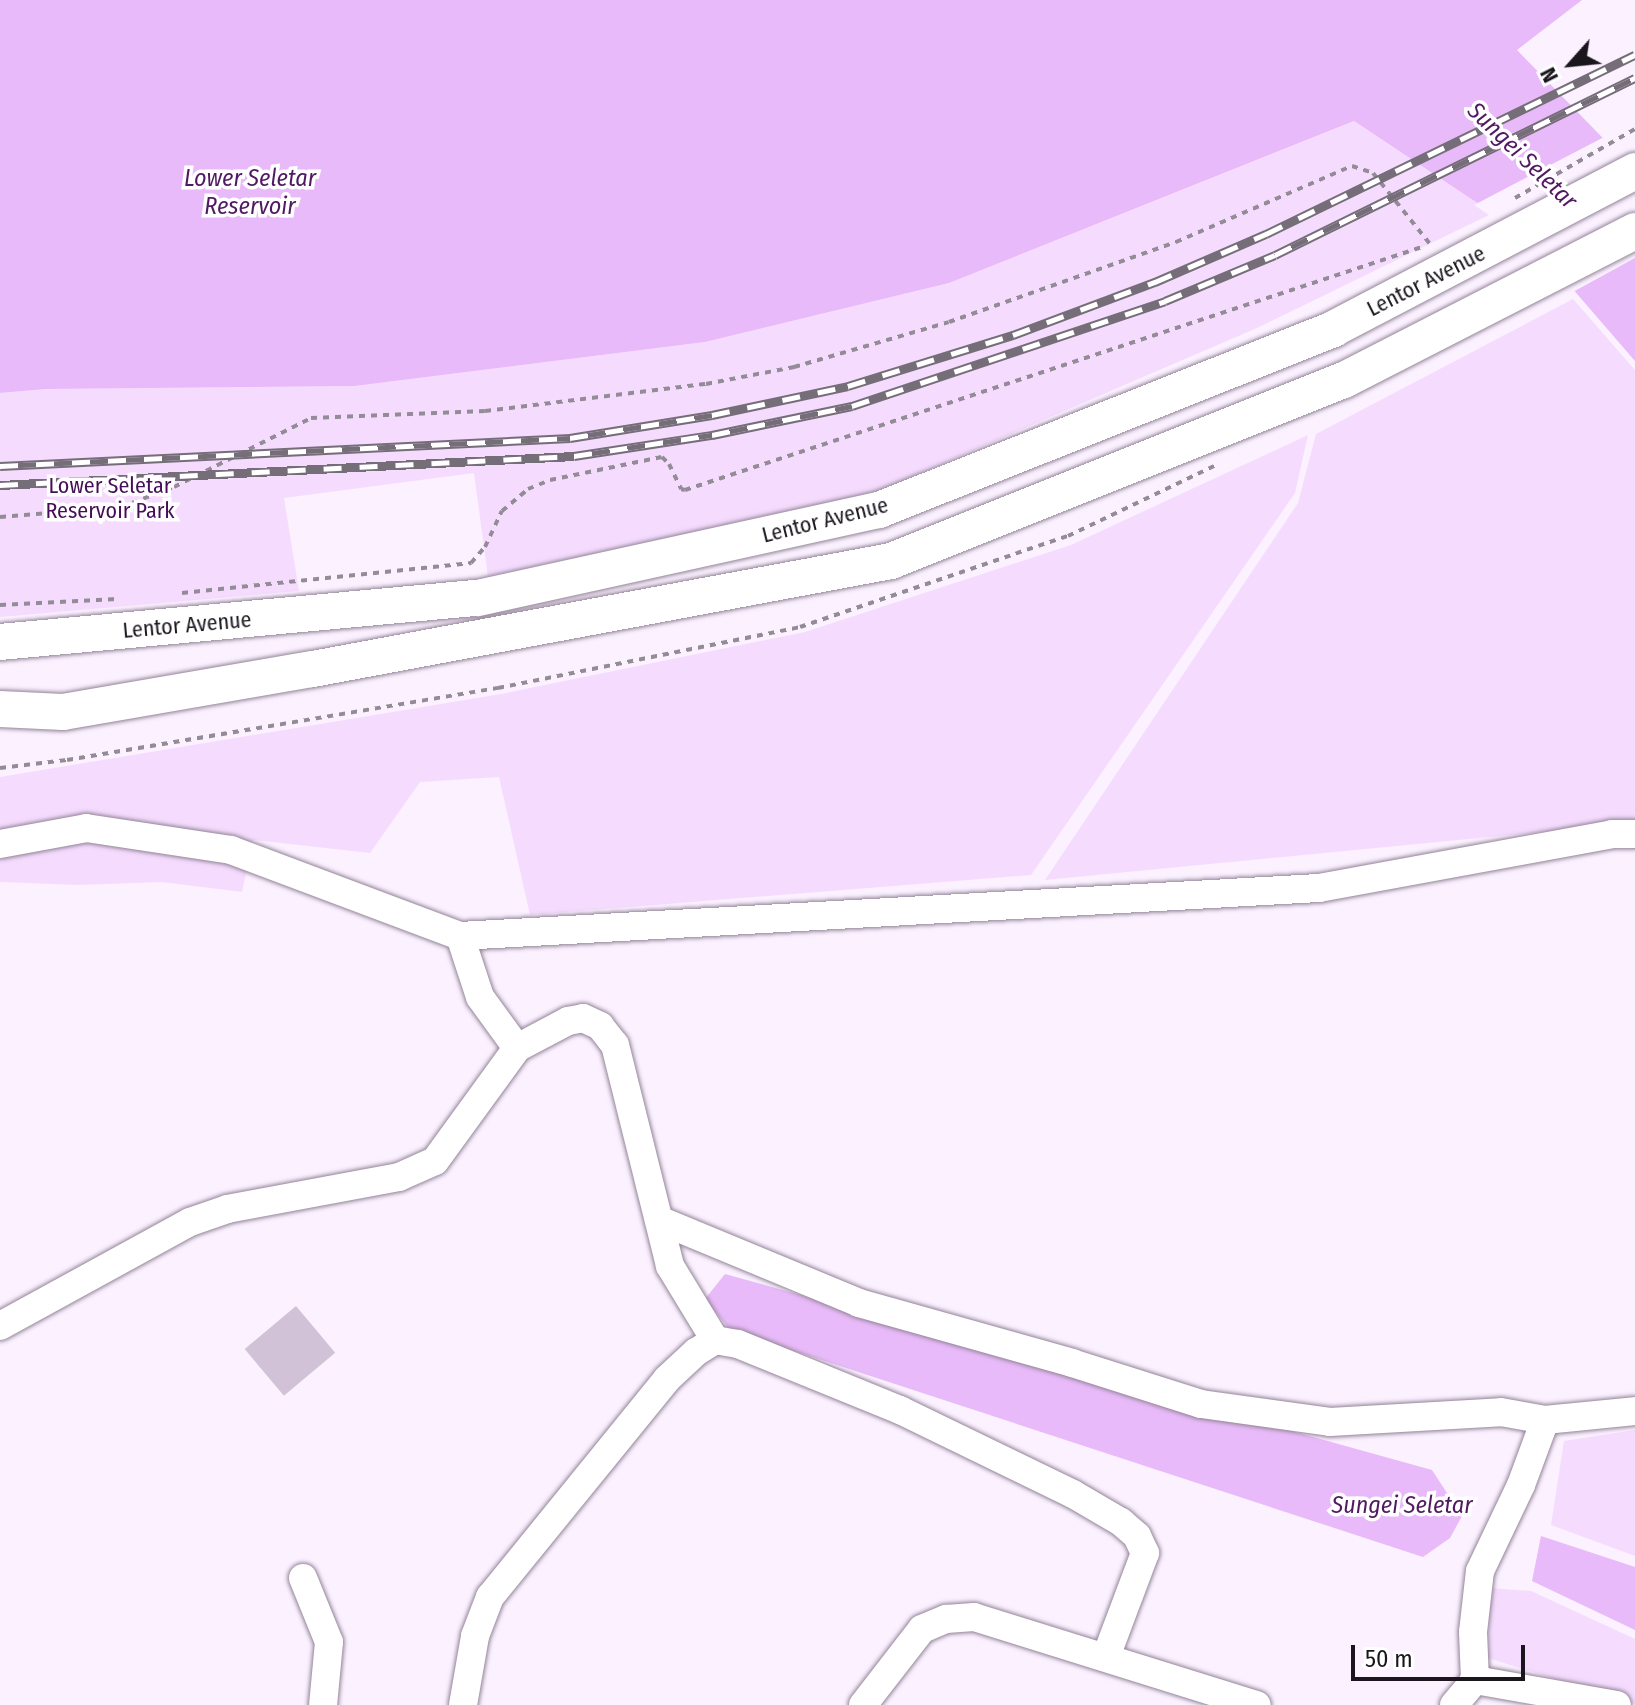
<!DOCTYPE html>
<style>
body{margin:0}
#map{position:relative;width:1635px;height:1705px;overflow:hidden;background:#fbf1ff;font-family:"Fira Sans Condensed",sans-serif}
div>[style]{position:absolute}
.green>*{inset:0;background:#f5dcfe}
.water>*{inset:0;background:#e8baf9}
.pier>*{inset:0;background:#fbf1ff}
.building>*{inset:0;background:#d2c2d8;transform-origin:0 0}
.path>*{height:4px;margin-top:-2px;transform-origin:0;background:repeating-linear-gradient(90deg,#938b96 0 6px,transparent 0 12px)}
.roads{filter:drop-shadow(0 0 2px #938498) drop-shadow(0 0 2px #938498)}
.minor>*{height:28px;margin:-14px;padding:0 14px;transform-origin:14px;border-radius:14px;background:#fff}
.major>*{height:36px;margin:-18px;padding:0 18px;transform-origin:18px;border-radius:18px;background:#fff}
.rail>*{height:9px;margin-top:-4.5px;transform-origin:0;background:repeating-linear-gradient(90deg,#fff 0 18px,#756e78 0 36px);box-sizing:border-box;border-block:2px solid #756e78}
span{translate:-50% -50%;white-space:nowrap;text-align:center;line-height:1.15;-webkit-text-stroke:7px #fff;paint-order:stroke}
.street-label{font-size:22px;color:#1b161d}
.park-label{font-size:22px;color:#460e57}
.water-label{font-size:24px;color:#501961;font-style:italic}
.north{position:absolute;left:1531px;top:24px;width:80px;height:80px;-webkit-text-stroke:6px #fff;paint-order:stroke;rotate:243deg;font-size:22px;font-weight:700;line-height:32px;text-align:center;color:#1b161d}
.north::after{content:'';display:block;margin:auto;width:28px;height:36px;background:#1b161d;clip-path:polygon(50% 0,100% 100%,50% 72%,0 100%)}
.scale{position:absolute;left:1351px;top:1645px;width:174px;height:36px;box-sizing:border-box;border:4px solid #1b161d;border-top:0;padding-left:10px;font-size:24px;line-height:28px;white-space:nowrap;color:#1b161d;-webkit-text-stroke:6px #fff;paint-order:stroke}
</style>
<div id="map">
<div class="green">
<div style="clip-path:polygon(1354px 121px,1493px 213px,1257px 328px,876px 492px,488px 577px,474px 473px,284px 498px,299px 591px,0 617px,0 393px,46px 389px,356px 386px,705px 342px,949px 283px)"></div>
<div style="clip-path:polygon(1573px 299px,1635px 370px,1635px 823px,1045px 880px,1298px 503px,1316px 434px)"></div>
<div style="clip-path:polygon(1308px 435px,1295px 493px,1031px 875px,530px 915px,499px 777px,420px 782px,370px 853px,253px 840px,242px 892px,162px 882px,78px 885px,0 882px,0 777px,501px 694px,805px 632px,1071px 545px)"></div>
<div style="clip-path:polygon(1635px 1430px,1635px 1556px,1551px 1525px,1564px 1441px)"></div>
<div style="clip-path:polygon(1490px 1588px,1531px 1591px,1635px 1639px,1635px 1704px,1488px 1658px)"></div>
</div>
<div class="water">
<div style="clip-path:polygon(0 0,1582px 0,1517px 50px,1635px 171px,1635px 361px,1527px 236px,1354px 121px,949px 283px,705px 342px,355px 386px,46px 389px,0 393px)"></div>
<div style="clip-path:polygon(725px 1274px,1432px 1470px,1462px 1516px,1450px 1538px,1423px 1557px,730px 1330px,705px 1299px)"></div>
<div style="clip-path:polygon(1541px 1536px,1635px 1567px,1635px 1630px,1532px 1581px)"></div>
</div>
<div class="pier">
<div style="clip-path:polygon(1606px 136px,1635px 165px,1635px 258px,1571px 293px,1525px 239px,1474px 205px)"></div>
</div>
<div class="building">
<div style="left:296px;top:1306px;width:61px;height:67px;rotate:50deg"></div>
</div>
<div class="path">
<div style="left:1515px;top:198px;width:138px;rotate:-29.9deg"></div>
<div style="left:0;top:517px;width:121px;rotate:-4.7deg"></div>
<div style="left:121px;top:507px;width:57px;rotate:-20.7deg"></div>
<div style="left:174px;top:487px;width:153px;rotate:-26.7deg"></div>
<div style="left:311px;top:418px;width:174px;rotate:-2.3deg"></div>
<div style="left:485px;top:411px;width:223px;rotate:-7deg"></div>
<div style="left:706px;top:384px;width:90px;rotate:-10.9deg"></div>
<div style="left:794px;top:367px;width:161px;rotate:-16.2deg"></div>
<div style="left:949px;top:322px;width:241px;rotate:-19.4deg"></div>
<div style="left:1176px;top:242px;width:192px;rotate:-23.4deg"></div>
<div style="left:1352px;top:166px;width:22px;rotate:18deg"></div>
<div style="left:1373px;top:173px;width:91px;rotate:51.2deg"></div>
<div style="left:182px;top:593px;width:291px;rotate:-5.9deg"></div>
<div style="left:471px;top:563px;width:21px;rotate:-49deg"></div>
<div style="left:485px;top:547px;width:40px;rotate:-65deg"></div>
<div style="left:502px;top:511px;width:34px;rotate:-40deg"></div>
<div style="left:528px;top:489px;width:24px;rotate:-22deg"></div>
<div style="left:550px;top:480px;width:114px;rotate:-11.6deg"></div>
<div style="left:662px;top:457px;width:10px;rotate:45deg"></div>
<div style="left:669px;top:464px;width:28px;rotate:64deg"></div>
<div style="left:681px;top:489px;width:4px;rotate:14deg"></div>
<div style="left:685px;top:490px;width:776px;rotate:-18.25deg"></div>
<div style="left:0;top:605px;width:117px;rotate:-2.9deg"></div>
<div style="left:0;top:768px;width:67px;rotate:-6.8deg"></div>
<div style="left:67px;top:760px;width:437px;rotate:-9.5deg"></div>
<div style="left:498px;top:688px;width:308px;rotate:-11.4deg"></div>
<div style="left:800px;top:627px;width:283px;rotate:-18.8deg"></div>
<div style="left:1068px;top:536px;width:166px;rotate:-25.6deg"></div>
</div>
<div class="roads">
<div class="minor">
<div style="left:0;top:844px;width:87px;rotate:-10.5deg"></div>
<div style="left:86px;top:828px;width:147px;rotate:8.6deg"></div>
<div style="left:231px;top:850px;width:245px;rotate:20.6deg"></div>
<div style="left:460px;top:936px;width:860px;rotate:-3.2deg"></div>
<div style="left:1319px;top:888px;width:298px;rotate:-10.4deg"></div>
<div style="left:1612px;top:834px;width:23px"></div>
<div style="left:460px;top:936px;width:64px;rotate:71.8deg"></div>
<div style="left:480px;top:997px;width:63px;rotate:54deg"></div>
<div style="left:659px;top:1220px;width:217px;rotate:22.5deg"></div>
<div style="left:859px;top:1303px;width:221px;rotate:15.7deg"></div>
<div style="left:1072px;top:1363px;width:135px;rotate:17.6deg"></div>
<div style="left:1201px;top:1404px;width:130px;rotate:7.9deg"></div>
<div style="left:1330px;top:1422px;width:171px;rotate:-3.3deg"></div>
<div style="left:1501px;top:1412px;width:45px;rotate:10.3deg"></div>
<div style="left:1545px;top:1420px;width:90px;rotate:-5.7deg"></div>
<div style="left:0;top:1326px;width:217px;rotate:-28.7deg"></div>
<div style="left:190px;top:1222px;width:39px;rotate:-19deg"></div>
<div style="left:227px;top:1209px;width:175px;rotate:-10.5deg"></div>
<div style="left:399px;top:1177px;width:39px;rotate:-24deg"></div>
<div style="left:435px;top:1161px;width:140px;rotate:-54deg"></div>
<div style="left:517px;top:1048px;width:58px;rotate:-27.9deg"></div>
<div style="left:568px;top:1021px;width:15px;rotate:-11deg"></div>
<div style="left:583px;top:1018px;width:19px;rotate:25deg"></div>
<div style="left:600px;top:1026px;width:24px;rotate:52deg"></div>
<div style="left:615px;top:1045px;width:228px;rotate:76deg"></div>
<div style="left:670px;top:1266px;width:87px;rotate:58.7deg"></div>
<div style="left:303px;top:1578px;width:69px;rotate:67.9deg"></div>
<div style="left:329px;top:1642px;width:63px;rotate:95.4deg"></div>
<div style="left:1475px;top:1680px;width:144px;rotate:10deg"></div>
<div style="left:463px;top:1705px;width:70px;rotate:-80.1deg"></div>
<div style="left:475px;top:1636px;width:42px;rotate:-69deg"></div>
<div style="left:490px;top:1597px;width:281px;rotate:-50.9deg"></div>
<div style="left:667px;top:1379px;width:40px;rotate:-43deg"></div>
<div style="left:696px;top:1352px;width:22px;rotate:-32deg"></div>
<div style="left:715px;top:1340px;width:23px;rotate:10deg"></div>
<div style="left:738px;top:1344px;width:175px;rotate:22.2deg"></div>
<div style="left:900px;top:1410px;width:192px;rotate:25.9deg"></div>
<div style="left:1073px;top:1494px;width:56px;rotate:30.3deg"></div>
<div style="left:1121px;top:1522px;width:21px;rotate:41deg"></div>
<div style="left:1137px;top:1536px;width:19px;rotate:65deg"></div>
<div style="left:1145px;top:1553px;width:111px;rotate:110.6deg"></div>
<div style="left:863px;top:1705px;width:96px;rotate:-52.2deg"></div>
<div style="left:922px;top:1629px;width:26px;rotate:-23deg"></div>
<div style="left:946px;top:1619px;width:28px;rotate:-4deg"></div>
<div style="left:974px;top:1617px;width:296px;rotate:17.3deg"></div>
<div style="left:1454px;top:1705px;width:33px;rotate:-50deg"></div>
<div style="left:1475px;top:1680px;width:48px;rotate:-92.4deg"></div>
<div style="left:1473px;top:1632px;width:61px;rotate:-83.5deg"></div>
<div style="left:1480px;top:1571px;width:95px;rotate:-64.5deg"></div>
<div style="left:1521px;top:1485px;width:69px;rotate:-69.7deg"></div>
</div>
<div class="major">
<div style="left:0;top:642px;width:480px;rotate:-5.3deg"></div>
<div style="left:478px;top:598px;width:411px;rotate:-12.4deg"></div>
<div style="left:879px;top:510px;width:489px;rotate:-21.7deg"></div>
<div style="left:1333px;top:329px;width:341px;rotate:-27.6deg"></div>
<div style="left:0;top:709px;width:63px;rotate:2.7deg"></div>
<div style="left:63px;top:712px;width:254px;rotate:-9.8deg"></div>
<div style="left:313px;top:669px;width:588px;rotate:-10.58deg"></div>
<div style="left:891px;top:561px;width:488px;rotate:-21.8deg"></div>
<div style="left:1344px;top:380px;width:327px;rotate:-27.1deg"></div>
</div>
</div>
<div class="rail">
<div style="left:0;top:466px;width:571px;rotate:-2.81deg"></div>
<div style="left:570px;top:438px;width:144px;rotate:-9.2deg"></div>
<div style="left:712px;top:415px;width:139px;rotate:-12deg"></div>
<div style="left:848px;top:386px;width:173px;rotate:-17.2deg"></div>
<div style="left:1013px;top:335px;width:152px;rotate:-20.5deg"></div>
<div style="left:1155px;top:282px;width:121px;rotate:-23.4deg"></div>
<div style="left:1266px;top:234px;width:410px;rotate:-25.9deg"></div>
<div style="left:0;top:485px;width:575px;rotate:-2.89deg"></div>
<div style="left:574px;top:456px;width:140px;rotate:-8.7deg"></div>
<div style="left:712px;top:435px;width:143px;rotate:-11.7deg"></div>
<div style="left:852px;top:406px;width:330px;rotate:-18.5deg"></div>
<div style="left:1165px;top:301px;width:119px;rotate:-22.7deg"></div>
<div style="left:1275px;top:255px;width:401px;rotate:-26.2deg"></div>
</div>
<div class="street-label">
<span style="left:1426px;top:281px;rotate:-27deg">Lentor Avenue</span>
<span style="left:825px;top:520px;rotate:-14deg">Lentor Avenue</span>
<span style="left:187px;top:625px;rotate:-5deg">Lentor Avenue</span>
</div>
<div class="park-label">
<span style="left:110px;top:498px">Lower Seletar<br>Reservoir Park</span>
</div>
<div class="water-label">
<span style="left:1522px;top:156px;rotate:44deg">Sungei Seletar</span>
<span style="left:250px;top:193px">Lower Seletar<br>Reservoir</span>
<span style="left:1402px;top:1506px">Sungei Seletar</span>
</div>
<div class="north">N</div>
<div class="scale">50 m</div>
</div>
